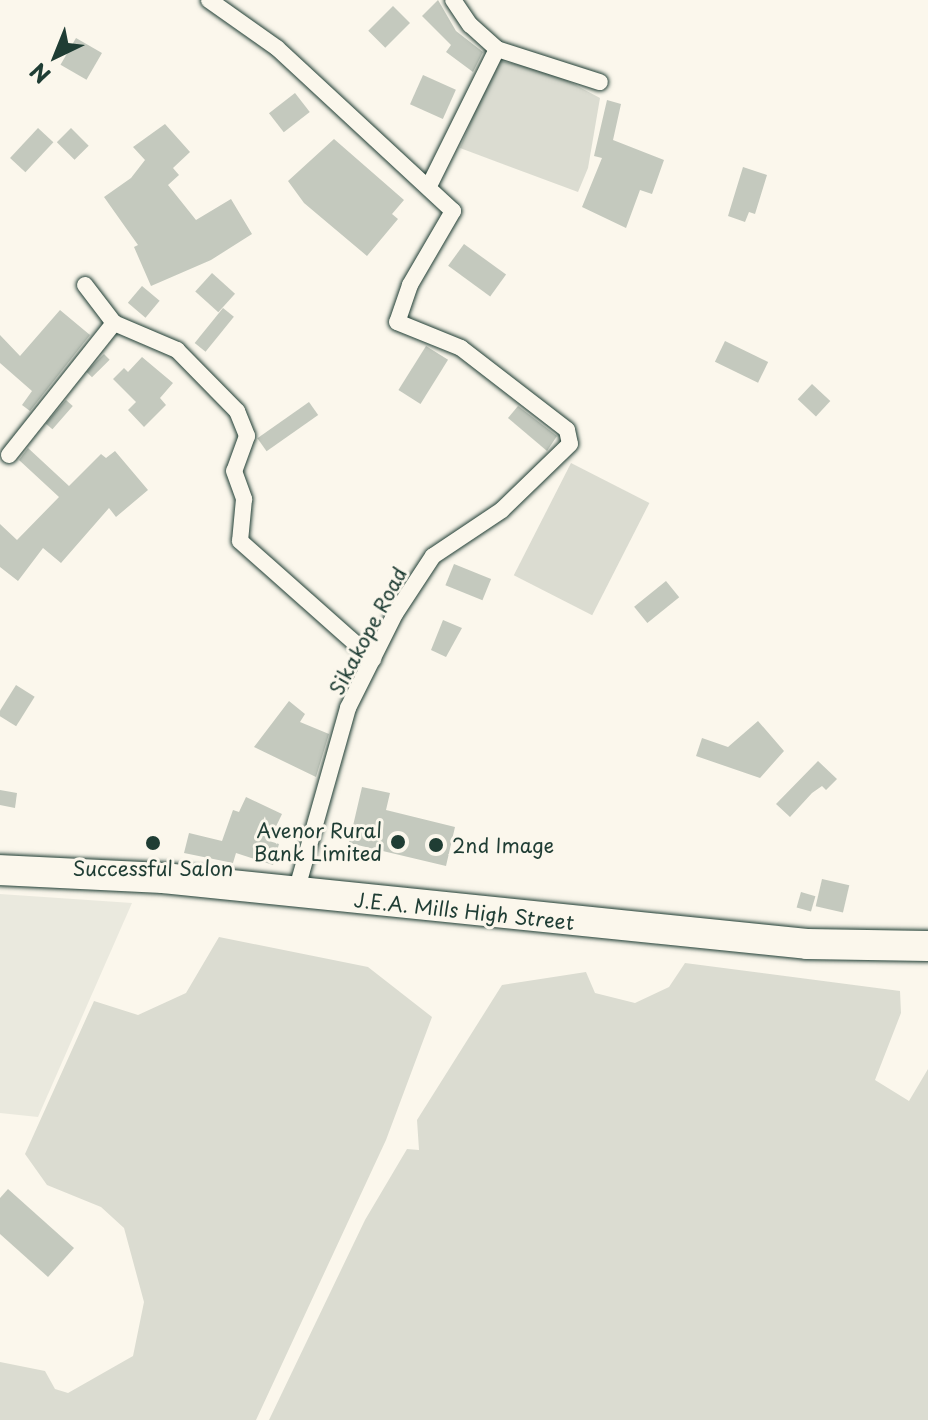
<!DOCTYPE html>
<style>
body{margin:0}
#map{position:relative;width:928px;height:1420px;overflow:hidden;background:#fbf7ec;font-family:"Playpen Sans",sans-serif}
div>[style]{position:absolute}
.built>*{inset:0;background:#eae9de}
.green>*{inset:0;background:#dbdcd1;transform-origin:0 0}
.building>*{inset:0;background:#c4c9be;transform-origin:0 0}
.roads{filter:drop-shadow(0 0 2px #1f3d34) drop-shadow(0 0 2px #1f3d34)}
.street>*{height:16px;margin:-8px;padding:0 8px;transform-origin:8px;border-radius:8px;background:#fbf7ec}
.highway>*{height:30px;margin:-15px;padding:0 15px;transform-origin:15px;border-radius:15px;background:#fbf7ec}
.dots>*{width:22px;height:22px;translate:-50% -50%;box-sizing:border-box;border:4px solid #fbf7ec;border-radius:50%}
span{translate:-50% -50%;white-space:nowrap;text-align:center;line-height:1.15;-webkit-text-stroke:6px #fbf7ec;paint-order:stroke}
.street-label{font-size:20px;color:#1f3d34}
.poi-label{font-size:20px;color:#1f3d34}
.right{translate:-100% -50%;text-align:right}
.left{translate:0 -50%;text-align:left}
.north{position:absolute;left:16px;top:16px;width:80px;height:80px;-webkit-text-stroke:6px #fbf7ec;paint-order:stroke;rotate:223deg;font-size:22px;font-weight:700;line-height:32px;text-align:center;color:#1f3d34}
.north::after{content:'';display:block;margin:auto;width:28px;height:36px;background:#1f3d34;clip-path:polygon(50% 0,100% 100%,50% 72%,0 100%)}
</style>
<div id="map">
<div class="built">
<div style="clip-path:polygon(0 894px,132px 903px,38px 1117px,0 1113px)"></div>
</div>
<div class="green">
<div style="clip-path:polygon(496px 60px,549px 71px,600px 98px,588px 168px,578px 192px,460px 148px)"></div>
<div style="left:571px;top:463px;width:88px;height:126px;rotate:27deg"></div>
<div style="clip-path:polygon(219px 937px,368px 967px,432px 1017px,386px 1140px,256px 1420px,0 1420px,0 1362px,45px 1371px,55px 1389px,68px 1393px,133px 1356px,144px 1302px,124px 1228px,101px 1207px,47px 1185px,25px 1154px,94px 1001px,138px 1015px,186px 993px)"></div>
<div style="clip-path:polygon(685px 963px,900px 991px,901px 1013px,875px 1080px,909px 1101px,928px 1069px,928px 1420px,269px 1420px,365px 1220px,407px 1149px,419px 1150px,417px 1120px,502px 985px,586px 972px,595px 993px,635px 1003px,669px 987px)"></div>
</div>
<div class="building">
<div style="clip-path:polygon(438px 0,456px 31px,483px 52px,473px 72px,446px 52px,451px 45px,422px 16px)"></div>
<div style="left:393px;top:6px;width:24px;height:35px;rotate:45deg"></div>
<div style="left:76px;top:38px;width:30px;height:31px;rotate:30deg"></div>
<div style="left:423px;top:75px;width:36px;height:32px;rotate:24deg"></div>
<div style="left:295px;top:93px;width:24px;height:33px;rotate:52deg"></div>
<div style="clip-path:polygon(607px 100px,621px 104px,613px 140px,664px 160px,652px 194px,640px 190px,626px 228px,582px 207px,602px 158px,594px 156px)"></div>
<div style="clip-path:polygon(165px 124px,190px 152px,173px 168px,179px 175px,168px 185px,196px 220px,231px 199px,252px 234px,211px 260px,151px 286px,134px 247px,138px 245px,104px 197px,131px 178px,145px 160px,133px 147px)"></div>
<div style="left:38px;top:128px;width:21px;height:41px;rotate:43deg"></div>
<div style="left:71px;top:128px;width:25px;height:20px;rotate:45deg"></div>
<div style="clip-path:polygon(334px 139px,404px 200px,392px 214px,398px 219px,367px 256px,304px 203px,288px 181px)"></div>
<div style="clip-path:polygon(743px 167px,767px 175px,755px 214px,749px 212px,745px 222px,728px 216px)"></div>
<div style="left:464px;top:244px;width:52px;height:27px;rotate:36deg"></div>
<div style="left:212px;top:273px;width:31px;height:25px;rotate:42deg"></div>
<div style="left:142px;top:286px;width:23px;height:22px;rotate:40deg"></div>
<div style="left:223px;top:308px;width:14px;height:45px;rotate:39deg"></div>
<div style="clip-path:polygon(60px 310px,90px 335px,30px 411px,22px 405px,32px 391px,0 363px,0 335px,20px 356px)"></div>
<div style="left:725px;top:341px;width:48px;height:23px;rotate:26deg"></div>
<div style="left:426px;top:346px;width:26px;height:52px;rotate:32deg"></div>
<div style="left:104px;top:354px;width:8px;height:25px;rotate:45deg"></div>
<div style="clip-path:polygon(142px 357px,173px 383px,160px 398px,166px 405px,144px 427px,128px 410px,136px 402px,113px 379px,124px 368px,128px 372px)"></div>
<div style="left:812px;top:384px;width:25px;height:21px;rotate:43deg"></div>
<div style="left:66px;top:400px;width:9px;height:31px;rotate:41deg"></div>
<div style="left:309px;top:402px;width:16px;height:63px;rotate:55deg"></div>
<div style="clip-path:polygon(518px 406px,557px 436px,547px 451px,508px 418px)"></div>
<div style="clip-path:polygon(28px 448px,69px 486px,101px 454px,106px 458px,115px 451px,148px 490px,116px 517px,109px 508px,61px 563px,43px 548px,18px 581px,0 567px,0 524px,17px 540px,59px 497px,19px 460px)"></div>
<div style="left:454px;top:564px;width:40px;height:23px;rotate:22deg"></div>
<div style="left:666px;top:581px;width:21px;height:41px;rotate:51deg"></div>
<div style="clip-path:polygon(443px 620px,462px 628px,446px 657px,431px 650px)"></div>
<div style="left:16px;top:685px;width:22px;height:35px;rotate:32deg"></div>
<div style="clip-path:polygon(289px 701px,305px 714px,300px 722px,329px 734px,316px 777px,254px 747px)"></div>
<div style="clip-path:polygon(758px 721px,784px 751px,760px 778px,696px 756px,702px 738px,728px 747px)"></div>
<div style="clip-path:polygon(818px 761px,837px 779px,826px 790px,822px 786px,812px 793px,790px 817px,776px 804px)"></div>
<div style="clip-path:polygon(362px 787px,390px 793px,386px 810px,455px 827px,446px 866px,349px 843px)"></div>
<div style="clip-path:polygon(0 790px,17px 793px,15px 808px,0 805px)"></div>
<div style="clip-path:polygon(246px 797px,282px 814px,269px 841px,279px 844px,273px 865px,236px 853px,233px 863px,184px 853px,189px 833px,222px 841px,233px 810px,239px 812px)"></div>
<div style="left:822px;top:879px;width:28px;height:28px;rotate:13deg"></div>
<div style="left:801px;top:892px;width:15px;height:16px;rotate:16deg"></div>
<div style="clip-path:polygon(8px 1189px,74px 1248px,48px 1277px,0 1234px,0 1198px)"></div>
</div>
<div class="roads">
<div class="street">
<div style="left:209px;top:0;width:83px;rotate:35.2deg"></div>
<div style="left:277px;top:48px;width:240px;rotate:42.8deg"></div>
<div style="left:453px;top:211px;width:86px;rotate:120.2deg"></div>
<div style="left:410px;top:285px;width:39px;rotate:109deg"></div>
<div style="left:397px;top:322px;width:69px;rotate:22.1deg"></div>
<div style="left:461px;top:348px;width:134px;rotate:37.7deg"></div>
<div style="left:567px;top:430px;width:14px;rotate:78deg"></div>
<div style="left:570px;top:444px;width:95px;rotate:135.9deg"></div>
<div style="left:502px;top:510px;width:83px;rotate:146.3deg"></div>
<div style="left:433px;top:556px;width:69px;rotate:123.2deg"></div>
<div style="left:395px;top:614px;width:105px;rotate:116.6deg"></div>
<div style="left:348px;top:708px;width:191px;rotate:105.8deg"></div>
<div style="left:497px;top:49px;width:108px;rotate:17.8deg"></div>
<div style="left:429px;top:186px;width:153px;rotate:-63.6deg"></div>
<div style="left:497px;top:49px;width:36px;rotate:-138deg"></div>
<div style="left:470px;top:25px;width:30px;rotate:-124deg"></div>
<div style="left:85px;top:285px;width:48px;rotate:52.7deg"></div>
<div style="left:114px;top:323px;width:69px;rotate:23.2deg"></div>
<div style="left:177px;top:350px;width:86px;rotate:45.5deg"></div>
<div style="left:237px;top:411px;width:27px;rotate:68deg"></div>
<div style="left:247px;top:436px;width:37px;rotate:110deg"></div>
<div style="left:234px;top:471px;width:30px;rotate:70deg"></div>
<div style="left:244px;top:499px;width:42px;rotate:95.4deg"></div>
<div style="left:240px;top:541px;width:178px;rotate:41.6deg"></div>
<div style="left:9px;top:455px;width:169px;rotate:-51.5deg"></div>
</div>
<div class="highway">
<div style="left:0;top:870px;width:163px;rotate:2.8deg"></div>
<div style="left:163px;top:878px;width:647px;rotate:5.85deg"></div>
<div style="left:807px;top:944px;width:121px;rotate:0.9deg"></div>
</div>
</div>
<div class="dots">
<div style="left:398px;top:842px;background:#1f3d34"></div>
<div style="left:153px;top:843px;background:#1f3d34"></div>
<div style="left:436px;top:845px;background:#1f3d34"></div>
</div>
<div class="street-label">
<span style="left:368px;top:631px;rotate:-62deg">Sikakope Road</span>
<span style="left:464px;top:911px;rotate:6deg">J.E.A. Mills High Street</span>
</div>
<div class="poi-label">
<span class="right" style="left:382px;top:842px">Avenor Rural<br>Bank Limited</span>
<span class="left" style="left:452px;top:845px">2nd Image</span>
<span style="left:153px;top:868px">Successful Salon</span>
</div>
<div class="north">N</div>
</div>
